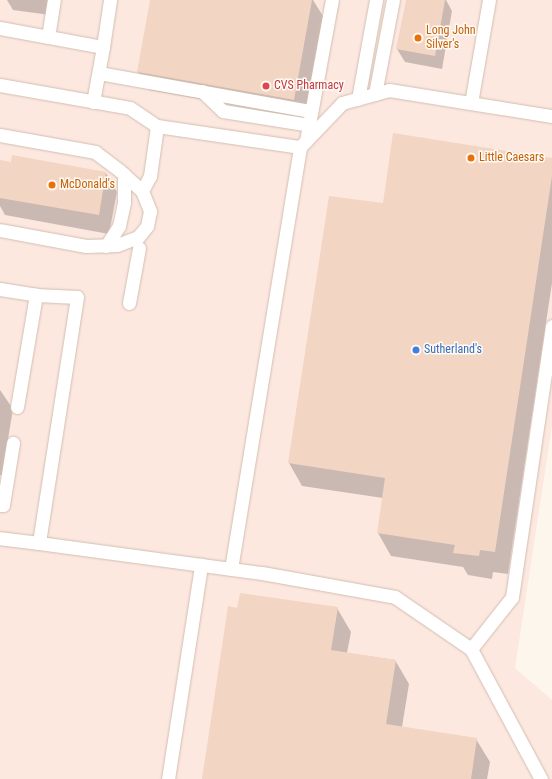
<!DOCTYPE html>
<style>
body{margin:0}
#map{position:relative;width:552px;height:779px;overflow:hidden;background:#fdf6ec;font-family:"Roboto Condensed",sans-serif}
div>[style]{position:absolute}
.commercial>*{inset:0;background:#fde8e0}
.shadow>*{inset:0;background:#0003}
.building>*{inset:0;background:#f3d5c3}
.roads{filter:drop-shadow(0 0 1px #d1beb0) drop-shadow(0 0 1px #d1beb0)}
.lane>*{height:13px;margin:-6.5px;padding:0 6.5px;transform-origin:6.5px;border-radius:6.5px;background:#fff}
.dots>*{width:11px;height:11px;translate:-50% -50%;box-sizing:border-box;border:2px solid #fffaf3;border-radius:50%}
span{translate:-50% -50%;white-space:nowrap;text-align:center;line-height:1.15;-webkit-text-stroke:3px #fffaf3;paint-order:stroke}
.food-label{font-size:12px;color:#c56008}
.left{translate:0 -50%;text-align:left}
.health-label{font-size:12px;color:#be3a42}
.shop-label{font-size:12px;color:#366cbe}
</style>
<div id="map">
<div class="commercial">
<div style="clip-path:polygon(0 0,552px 0,552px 426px,515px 668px,552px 700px,552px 779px,0 779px)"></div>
</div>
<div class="shadow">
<div style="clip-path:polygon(7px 0,52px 0,50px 15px,13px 10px)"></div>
<div style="clip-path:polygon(151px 0,313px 0,323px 16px,304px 118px,149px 90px,138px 72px)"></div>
<div style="clip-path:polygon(407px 0,446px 0,452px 11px,442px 69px,405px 62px,397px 49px)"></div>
<div style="clip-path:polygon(552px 159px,552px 283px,508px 574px,493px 572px,492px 579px,468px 575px,463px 567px,391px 556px,378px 533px,383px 498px,302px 486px,289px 463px,383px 205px)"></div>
<div style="clip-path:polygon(12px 163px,106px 173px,117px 192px,109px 234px,5px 215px,0 206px,0 164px)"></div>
<div style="clip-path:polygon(0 390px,13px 409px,2px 475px,0 475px)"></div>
<div style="clip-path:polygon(337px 608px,351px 632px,347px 653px,395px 660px,409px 684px,402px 727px,476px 739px,490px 762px,487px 779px,204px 779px,238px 609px)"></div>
</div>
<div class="building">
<div style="clip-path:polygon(150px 0,312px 0,294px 100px,137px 72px)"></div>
<div style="clip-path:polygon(406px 0,445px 0,435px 56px,396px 49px)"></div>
<div style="clip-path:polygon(393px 133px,552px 158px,552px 176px,495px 552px,480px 550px,479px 556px,453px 553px,455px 545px,377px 533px,385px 478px,288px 463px,329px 196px,383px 203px)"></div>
<div style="clip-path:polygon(12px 155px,106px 172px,99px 215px,0 198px,0 160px,11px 162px)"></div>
<div style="clip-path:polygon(240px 593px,338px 607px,331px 650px,396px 660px,386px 724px,477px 738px,471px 779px,202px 779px,228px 606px,237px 608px)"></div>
</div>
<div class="roads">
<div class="lane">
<div style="left:0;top:28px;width:105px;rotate:10.5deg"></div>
<div style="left:103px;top:47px;width:56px;rotate:100.3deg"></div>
<div style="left:48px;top:37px;width:37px;rotate:-81deg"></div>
<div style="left:103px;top:47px;width:48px;rotate:-81.5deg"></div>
<div style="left:99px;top:73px;width:215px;rotate:10.2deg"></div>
<div style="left:0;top:85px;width:132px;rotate:10deg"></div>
<div style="left:130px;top:108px;width:32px;rotate:34deg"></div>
<div style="left:157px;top:126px;width:145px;rotate:8.4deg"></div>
<div style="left:300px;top:147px;width:61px;rotate:-46.3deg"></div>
<div style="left:342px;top:103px;width:49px;rotate:-15.5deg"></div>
<div style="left:389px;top:90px;width:165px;rotate:9.1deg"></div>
<div style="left:202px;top:91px;width:29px;rotate:44deg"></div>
<div style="left:223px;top:111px;width:87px;rotate:9.2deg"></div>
<div style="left:375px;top:94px;width:96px;rotate:-79.2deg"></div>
<div style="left:358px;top:99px;width:101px;rotate:-79.7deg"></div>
<div style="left:471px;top:103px;width:105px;rotate:-80.1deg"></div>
<div style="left:0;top:135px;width:97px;rotate:10.1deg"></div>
<div style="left:95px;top:152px;width:31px;rotate:37deg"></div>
<div style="left:120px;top:171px;width:30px;rotate:42deg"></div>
<div style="left:142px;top:191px;width:22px;rotate:68deg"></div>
<div style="left:150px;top:211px;width:15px;rotate:101deg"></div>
<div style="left:147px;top:226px;width:14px;rotate:129deg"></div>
<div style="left:138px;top:237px;width:22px;rotate:159deg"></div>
<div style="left:117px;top:245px;width:31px;rotate:178deg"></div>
<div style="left:86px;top:246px;width:87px;rotate:-169.5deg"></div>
<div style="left:306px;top:141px;width:143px;rotate:-79.6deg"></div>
<div style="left:142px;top:191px;width:17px;rotate:-62deg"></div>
<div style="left:150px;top:176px;width:50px;rotate:-82deg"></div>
<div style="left:106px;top:246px;width:24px;rotate:-57deg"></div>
<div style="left:119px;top:226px;width:25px;rotate:-78deg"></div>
<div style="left:124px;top:202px;width:28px;rotate:-90deg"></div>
<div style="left:0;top:289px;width:36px;rotate:9deg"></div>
<div style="left:36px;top:295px;width:41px;rotate:2.8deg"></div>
<div style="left:77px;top:297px;width:249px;rotate:98.8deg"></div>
<div style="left:39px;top:543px;width:39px;rotate:-173deg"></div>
<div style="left:129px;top:303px;width:56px;rotate:-79.7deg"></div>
<div style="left:17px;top:407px;width:114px;rotate:-80.4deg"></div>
<div style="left:0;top:505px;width:3px"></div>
<div style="left:3px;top:505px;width:63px;rotate:-80.8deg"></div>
<div style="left:39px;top:543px;width:225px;rotate:7.7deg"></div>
<div style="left:262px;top:573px;width:135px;rotate:10.2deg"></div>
<div style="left:395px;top:597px;width:92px;rotate:34.4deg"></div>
<div style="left:471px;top:649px;width:148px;rotate:61.7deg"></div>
<div style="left:231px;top:569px;width:428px;rotate:-80.7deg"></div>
<div style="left:471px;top:649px;width:66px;rotate:-51.7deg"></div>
<div style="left:512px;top:597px;width:274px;rotate:-81.6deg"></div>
<div style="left:168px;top:779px;width:217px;rotate:-81.2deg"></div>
</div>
</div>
<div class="dots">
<div style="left:418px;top:38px;background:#e8710a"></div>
<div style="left:266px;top:86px;background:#e0444e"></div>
<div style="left:471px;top:158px;background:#e8710a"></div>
<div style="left:52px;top:185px;background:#e8710a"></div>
<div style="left:416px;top:350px;background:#3f7fe0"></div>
</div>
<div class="food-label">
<span class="left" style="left:426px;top:38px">Long John<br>Silver's</span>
<span class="left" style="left:479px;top:158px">Little Caesars</span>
<span class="left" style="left:60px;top:185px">McDonald's</span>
</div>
<div class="health-label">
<span class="left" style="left:274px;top:86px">CVS Pharmacy</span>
</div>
<div class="shop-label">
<span class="left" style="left:424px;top:350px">Sutherland's</span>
</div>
</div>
